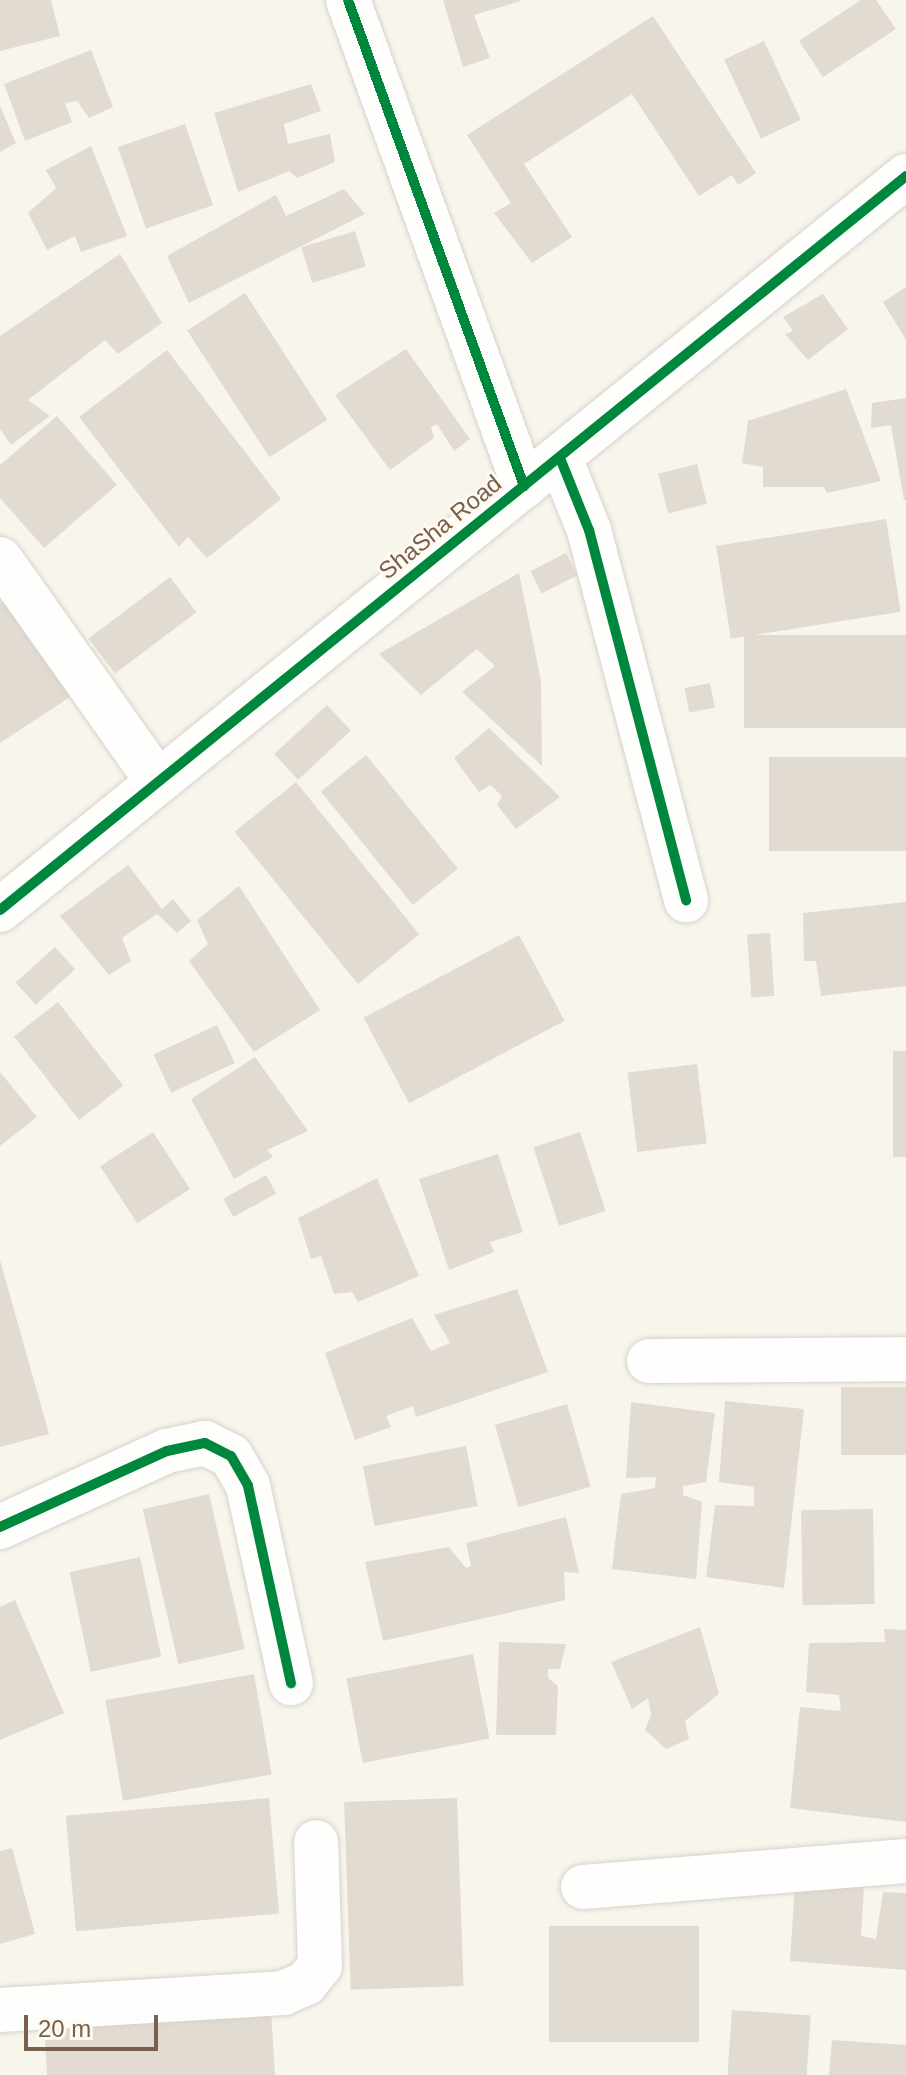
<!DOCTYPE html>
<style>
body{margin:0}
#map{position:relative;width:906px;height:2075px;overflow:hidden;background:#f8f5ed;font-family:Arial,sans-serif}
div>[style]{position:absolute}
.building>*{inset:0;background:#e2dbd2;transform-origin:0 0}
.roads{filter:drop-shadow(0 0 2px #d7d2cb) drop-shadow(0 0 2px #d7d2cb)}
.minor>*{height:44px;margin:-22px;padding:0 22px;transform-origin:22px;border-radius:22px;background:#fefefc}
.cycleway>*{height:10px;margin:-5px;padding:0 5px;transform-origin:5px;border-radius:5px;background:#00873e}
span{translate:-50% -50%;white-space:nowrap;text-align:center;line-height:1.15;-webkit-text-stroke:6px #fffaf0;paint-order:stroke}
.street-label{font-size:24px;color:#77604d}
.scale{position:absolute;left:24px;top:2015px;width:134px;height:36px;box-sizing:border-box;border:4px solid #77604d;border-top:0;padding-left:10px;font-size:24px;line-height:28px;white-space:nowrap;color:#77604d;-webkit-text-stroke:6px #fffaf0;paint-order:stroke}
</style>
<div id="map">
<div class="building">
<div style="clip-path:polygon(0 0,51px 0,60px 36px,0 51px)"></div>
<div style="clip-path:polygon(443px 0,520px 0,521px 1px,474px 15px,490px 58px,463px 67px)"></div>
<div style="clip-path:polygon(861px 0,876px 0,896px 29px,823px 77px,799px 41px)"></div>
<div style="clip-path:polygon(653px 16px,756px 173px,738px 185px,732px 175px,699px 196px,632px 94px,524px 164px,572px 237px,532px 263px,494px 213px,511px 203px,467px 135px)"></div>
<div style="left:764px;top:41px;width:87px;height:44px;rotate:65deg"></div>
<div style="clip-path:polygon(91px 50px,113px 107px,89px 118px,77px 101px,65px 103px,72px 122px,25px 141px,4px 84px)"></div>
<div style="clip-path:polygon(311px 84px,321px 111px,284px 124px,288px 144px,330px 134px,335px 162px,297px 178px,289px 171px,238px 192px,214px 113px)"></div>
<div style="clip-path:polygon(0 106px,16px 143px,0 152px)"></div>
<div style="left:185px;top:124px;width:86px;height:71px;rotate:71deg"></div>
<div style="clip-path:polygon(91px 146px,127px 236px,81px 252px,75px 236px,47px 250px,28px 213px,56px 188px,46px 170px)"></div>
<div style="clip-path:polygon(344px 189px,365px 214px,189px 303px,167px 256px,276px 195px,286px 216px)"></div>
<div style="left:355px;top:231px;width:37px;height:56px;rotate:73deg"></div>
<div style="clip-path:polygon(120px 254px,162px 323px,118px 354px,105px 340px,28px 400px,50px 416px,11px 445px,0 429px,0 336px)"></div>
<div style="clip-path:polygon(906px 287px,906px 340px,883px 302px)"></div>
<div style="left:245px;top:293px;width:151px;height:69px;rotate:57deg"></div>
<div style="clip-path:polygon(823px 294px,848px 329px,808px 360px,785px 334px,793px 331px,783px 317px)"></div>
<div style="clip-path:polygon(406px 349px,470px 439px,454px 451px,437px 424px,431px 427px,434px 438px,390px 470px,335px 395px)"></div>
<div style="clip-path:polygon(167px 350px,281px 499px,207px 558px,188px 537px,179px 547px,79px 417px)"></div>
<div style="clip-path:polygon(846px 389px,881px 481px,827px 493px,824px 487px,763px 487px,763px 467px,742px 463px,748px 421px)"></div>
<div style="clip-path:polygon(906px 398px,906px 500px,904px 500px,891px 425px,871px 428px,872px 403px)"></div>
<div style="clip-path:polygon(57px 416px,117px 485px,44px 548px,0 498px,0 465px)"></div>
<div style="left:697px;top:464px;width:41px;height:40px;rotate:76deg"></div>
<div style="left:886px;top:519px;width:94px;height:172px;rotate:81deg"></div>
<div style="left:566px;top:553px;width:25px;height:40px;rotate:63deg"></div>
<div style="clip-path:polygon(519px 573px,541px 681px,542px 766px,462px 692px,495px 666px,477px 649px,421px 695px,379px 654px)"></div>
<div style="left:170px;top:577px;width:44px;height:102px;rotate:53deg"></div>
<div style="clip-path:polygon(9px 597px,73px 695px,0 743px,0 603px)"></div>
<div style="left:906px;top:635px;width:93px;height:162px;rotate:90deg"></div>
<div style="left:710px;top:683px;width:25px;height:26px;rotate:79deg"></div>
<div style="left:327px;top:705px;width:35px;height:72px;rotate:47deg"></div>
<div style="clip-path:polygon(489px 728px,560px 797px,516px 829px,497px 805px,502px 796px,490px 785px,479px 792px,454px 758px)"></div>
<div style="left:366px;top:755px;width:146px;height:58px;rotate:51deg"></div>
<div style="left:906px;top:757px;width:94px;height:137px;rotate:90deg"></div>
<div style="left:296px;top:782px;width:196px;height:79px;rotate:51deg"></div>
<div style="clip-path:polygon(128px 865px,162px 909px,173px 899px,191px 921px,177px 933px,157px 914px,122px 938px,131px 961px,109px 975px,60px 916px)"></div>
<div style="clip-path:polygon(239px 886px,320px 1010px,254px 1052px,189px 961px,208px 944px,197px 920px)"></div>
<div style="clip-path:polygon(906px 902px,906px 986px,821px 996px,816px 961px,804px 961px,803px 913px)"></div>
<div style="left:770px;top:933px;width:63px;height:23px;rotate:86deg"></div>
<div style="left:519px;top:935px;width:97px;height:176px;rotate:62deg"></div>
<div style="left:55px;top:947px;width:30px;height:53px;rotate:48deg"></div>
<div style="left:58px;top:1002px;width:106px;height:56px;rotate:52deg"></div>
<div style="left:217px;top:1025px;width:42px;height:70px;rotate:65deg"></div>
<div style="left:893px;top:1051px;width:13px;height:106px"></div>
<div style="clip-path:polygon(255px 1057px,308px 1131px,267px 1150px,273px 1157px,234px 1179px,191px 1099px)"></div>
<div style="left:697px;top:1064px;width:80px;height:70px;rotate:83deg"></div>
<div style="clip-path:polygon(0 1072px,37px 1117px,0 1146px)"></div>
<div style="left:153px;top:1132px;width:68px;height:63px;rotate:57deg"></div>
<div style="left:580px;top:1132px;width:83px;height:49px;rotate:72deg"></div>
<div style="clip-path:polygon(498px 1154px,523px 1232px,490px 1242px,494px 1252px,449px 1270px,419px 1179px)"></div>
<div style="left:266px;top:1175px;width:21px;height:49px;rotate:61deg"></div>
<div style="clip-path:polygon(377px 1178px,419px 1276px,358px 1302px,352px 1292px,334px 1294px,321px 1256px,311px 1259px,298px 1218px)"></div>
<div style="clip-path:polygon(0 1260px,49px 1434px,0 1447px)"></div>
<div style="clip-path:polygon(517px 1289px,548px 1372px,416px 1417px,413px 1406px,386px 1416px,391px 1427px,355px 1440px,325px 1353px,412px 1318px,431px 1351px,450px 1343px,434px 1315px)"></div>
<div style="left:841px;top:1387px;width:65px;height:68px"></div>
<div style="clip-path:polygon(725px 1401px,804px 1409px,784px 1588px,706px 1577px,715px 1505px,754px 1506px,754px 1487px,719px 1482px)"></div>
<div style="clip-path:polygon(631px 1402px,715px 1413px,706px 1482px,683px 1486px,683px 1495px,702px 1502px,696px 1579px,612px 1569px,621px 1494px,655px 1488px,656px 1477px,626px 1478px)"></div>
<div style="left:567px;top:1404px;width:86px;height:75px;rotate:74deg"></div>
<div style="left:466px;top:1446px;width:61px;height:105px;rotate:79deg"></div>
<div style="left:209px;top:1494px;width:159px;height:68px;rotate:77deg"></div>
<div style="left:873px;top:1509px;width:95px;height:72px;rotate:89deg"></div>
<div style="clip-path:polygon(566px 1517px,579px 1573px,564px 1572px,565px 1600px,383px 1641px,365px 1562px,449px 1547px,466px 1568px,471px 1566px,466px 1543px)"></div>
<div style="left:140px;top:1557px;width:102px;height:72px;rotate:78deg"></div>
<div style="clip-path:polygon(15px 1600px,64px 1713px,0 1740px,0 1607px)"></div>
<div style="clip-path:polygon(700px 1627px,719px 1694px,685px 1721px,689px 1739px,666px 1749px,645px 1730px,651px 1715px,648px 1698px,632px 1709px,611px 1662px)"></div>
<div style="clip-path:polygon(884px 1629px,906px 1630px,906px 1822px,790px 1808px,800px 1707px,841px 1711px,839px 1695px,806px 1692px,809px 1643px,885px 1642px)"></div>
<div style="clip-path:polygon(499px 1642px,566px 1644px,560px 1669px,548px 1669px,548px 1678px,558px 1686px,556px 1735px,496px 1735px)"></div>
<div style="left:473px;top:1654px;width:86px;height:129px;rotate:79deg"></div>
<div style="left:254px;top:1674px;width:102px;height:151px;rotate:80deg"></div>
<div style="left:269px;top:1798px;width:116px;height:204px;rotate:85deg"></div>
<div style="left:457px;top:1798px;width:188px;height:113px;rotate:88deg"></div>
<div style="clip-path:polygon(12px 1848px,35px 1934px,0 1944px,0 1851px)"></div>
<div style="clip-path:polygon(795px 1884px,864px 1886px,861px 1936px,876px 1939px,883px 1892px,906px 1893px,906px 1970px,790px 1961px)"></div>
<div style="left:699px;top:1926px;width:116px;height:150px;rotate:90deg"></div>
<div style="left:732px;top:2010px;width:79px;height:65px;rotate:4deg"></div>
<div style="clip-path:polygon(271px 2011px,275px 2075px,47px 2075px,44px 2020px)"></div>
<div style="clip-path:polygon(832px 2040px,906px 2045px,906px 2075px,829px 2075px)"></div>
</div>
<div class="roads">
<div class="minor">
<div style="left:348px;top:0;width:517px;rotate:70.09deg"></div>
<div style="left:560px;top:458px;width:78px;rotate:68.1deg"></div>
<div style="left:589px;top:530px;width:383px;rotate:75.3deg"></div>
<div style="left:0;top:559px;width:272px;rotate:54.7deg"></div>
<div style="left:0;top:910px;width:1166px;rotate:-39.01deg"></div>
<div style="left:649px;top:1361px;width:257px;rotate:-0.4deg"></div>
<div style="left:0;top:1527px;width:183px;rotate:-24.5deg"></div>
<div style="left:167px;top:1451px;width:39px;rotate:-12deg"></div>
<div style="left:205px;top:1443px;width:29px;rotate:27deg"></div>
<div style="left:231px;top:1456px;width:34px;rotate:60deg"></div>
<div style="left:248px;top:1486px;width:202px;rotate:77.7deg"></div>
<div style="left:583px;top:1887px;width:324px;rotate:-4.6deg"></div>
<div style="left:0;top:2010px;width:284px;rotate:-3.4deg"></div>
<div style="left:283px;top:1993px;width:25px;rotate:-23deg"></div>
<div style="left:306px;top:1983px;width:22px;rotate:-51deg"></div>
<div style="left:320px;top:1966px;width:124px;rotate:-91.8deg"></div>
</div>
</div>
<div class="cycleway">
<div style="left:348px;top:0;width:517px;rotate:70.09deg"></div>
<div style="left:560px;top:458px;width:78px;rotate:68.1deg"></div>
<div style="left:589px;top:530px;width:383px;rotate:75.3deg"></div>
<div style="left:0;top:910px;width:1166px;rotate:-39.01deg"></div>
<div style="left:0;top:1527px;width:183px;rotate:-24.5deg"></div>
<div style="left:167px;top:1451px;width:39px;rotate:-12deg"></div>
<div style="left:205px;top:1443px;width:29px;rotate:27deg"></div>
<div style="left:231px;top:1456px;width:34px;rotate:60deg"></div>
<div style="left:248px;top:1486px;width:202px;rotate:77.7deg"></div>
</div>
<div class="street-label">
<span style="left:440px;top:527px;rotate:-39deg">ShaSha Road</span>
</div>
<div class="scale">20 m</div>
</div>
